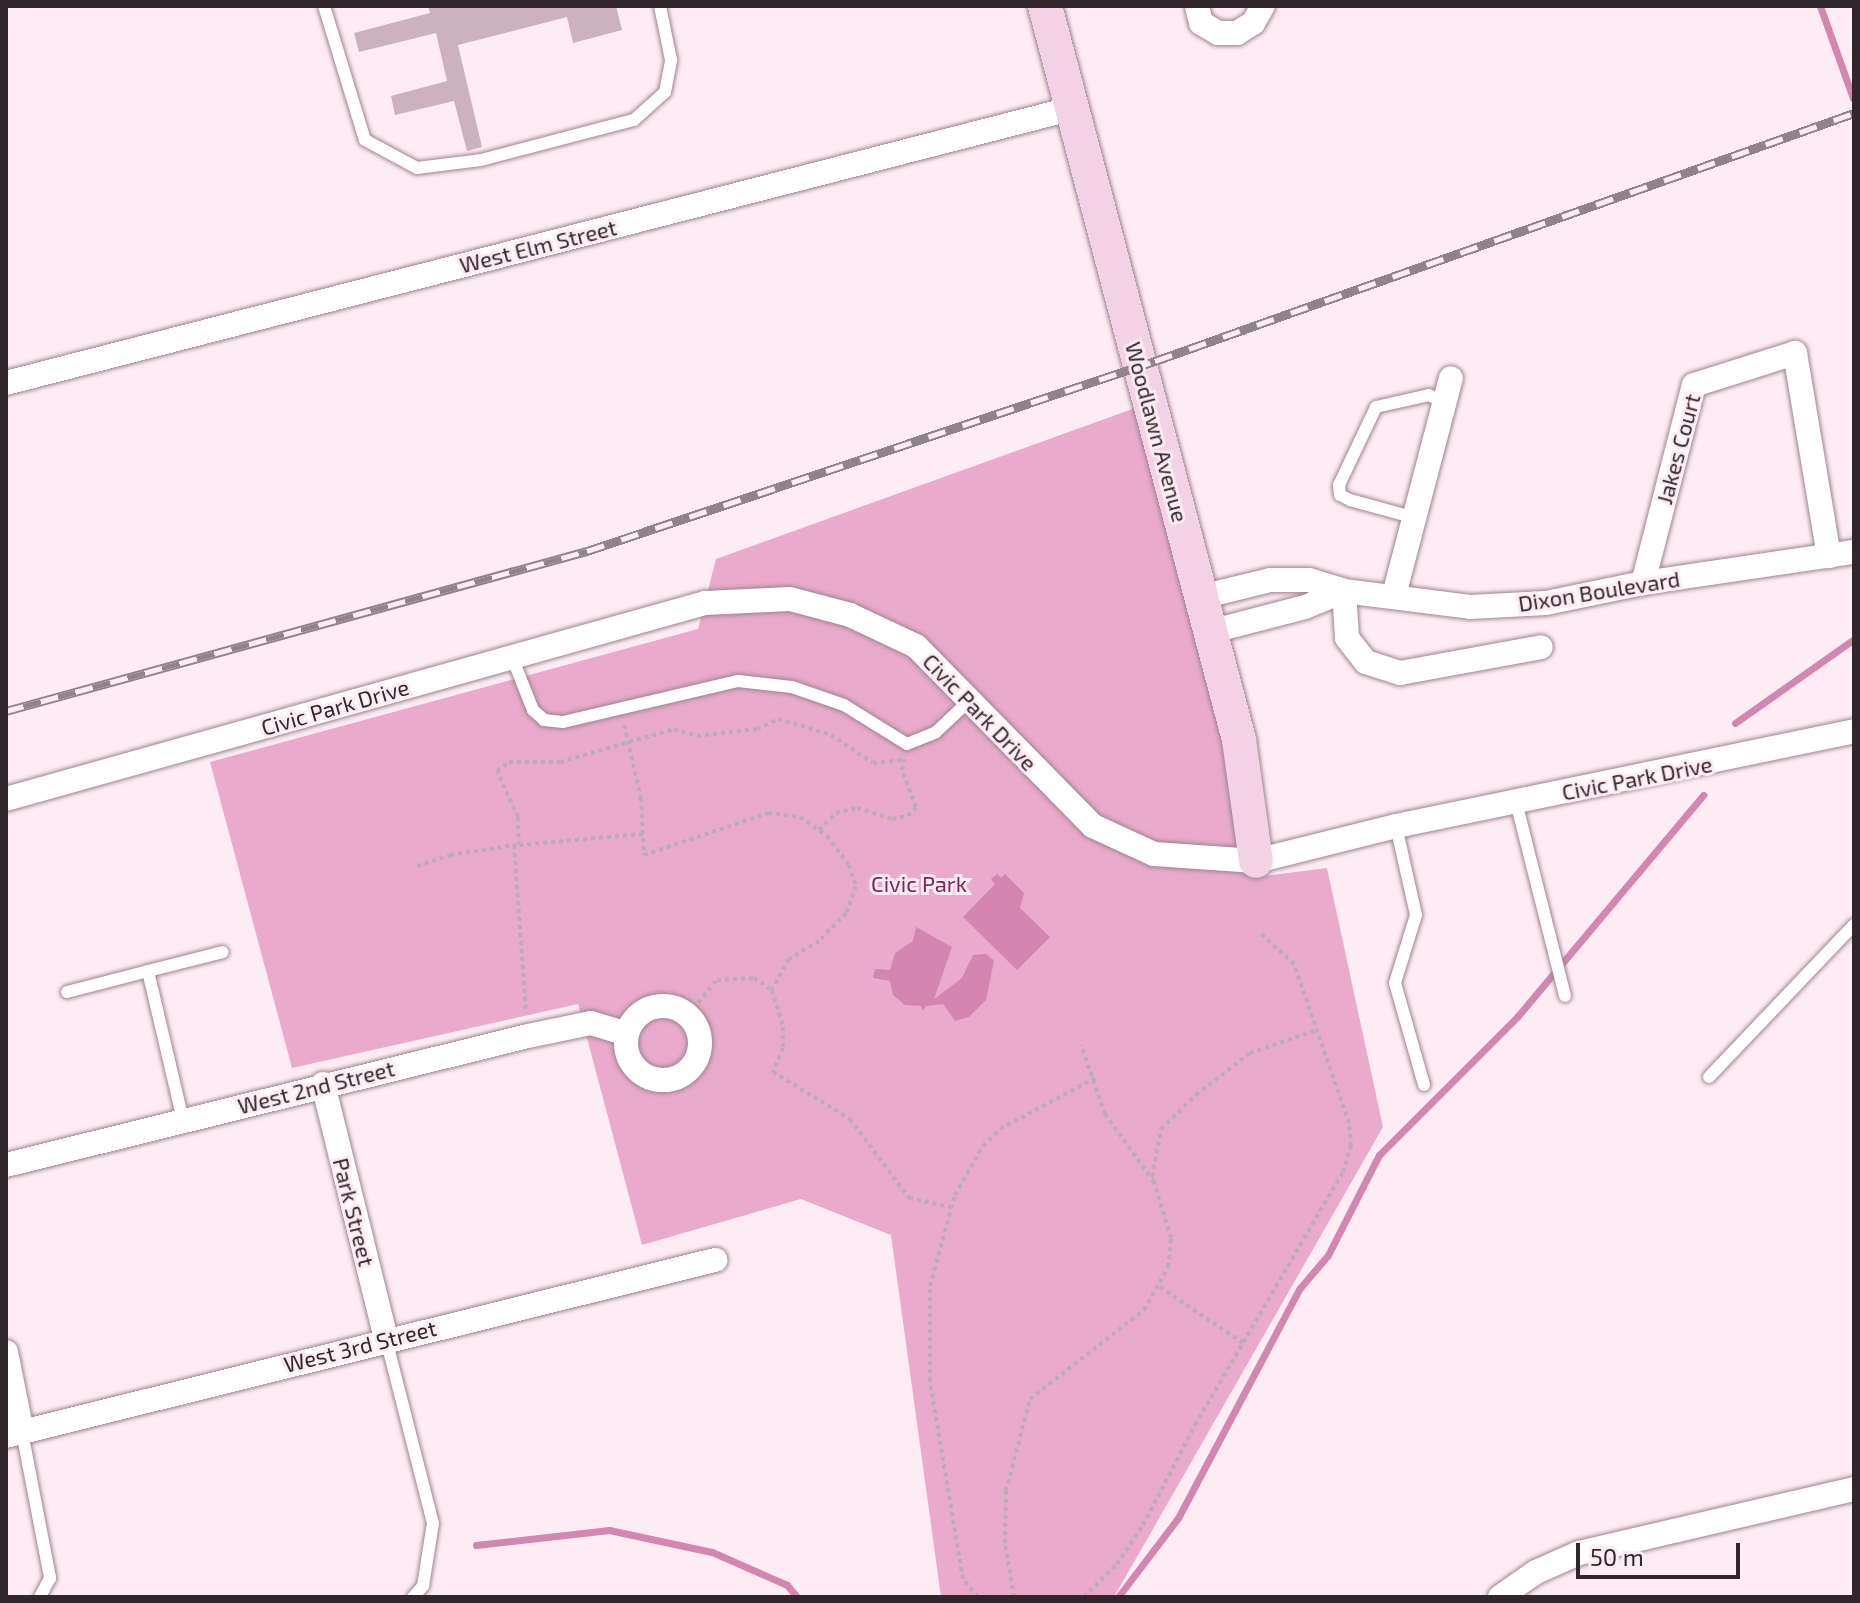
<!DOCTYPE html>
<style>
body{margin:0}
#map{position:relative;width:1860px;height:1603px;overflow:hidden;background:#feecf4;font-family:"Exo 2",sans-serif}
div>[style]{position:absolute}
.green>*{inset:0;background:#e9aacb}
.water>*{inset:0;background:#d386b0}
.stream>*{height:7px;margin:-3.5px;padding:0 3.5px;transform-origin:3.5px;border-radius:3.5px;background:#d386b0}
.building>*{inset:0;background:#cdb1be}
.path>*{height:4px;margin-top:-2px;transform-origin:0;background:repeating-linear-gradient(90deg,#bcacb3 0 4px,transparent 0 8px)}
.roads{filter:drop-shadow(0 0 2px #9e8390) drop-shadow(0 0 2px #9e8390)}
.lane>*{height:12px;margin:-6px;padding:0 6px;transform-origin:6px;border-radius:6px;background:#fff}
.street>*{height:24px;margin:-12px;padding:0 12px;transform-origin:12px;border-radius:12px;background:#fff}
.street>.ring{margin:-12px;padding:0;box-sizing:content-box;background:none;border:24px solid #fff;border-radius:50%}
.secondary>*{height:34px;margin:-17px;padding:0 17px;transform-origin:17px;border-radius:17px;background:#f2d2e4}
.rail>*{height:9px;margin-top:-4.5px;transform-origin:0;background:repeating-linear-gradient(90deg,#feecf4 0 18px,#918389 0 36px);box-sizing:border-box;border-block:2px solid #918389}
span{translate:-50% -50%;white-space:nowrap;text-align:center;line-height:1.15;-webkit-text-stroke:6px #feecf4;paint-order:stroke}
.street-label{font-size:22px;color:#31262b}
.park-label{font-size:22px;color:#7d235b}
.frame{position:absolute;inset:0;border:8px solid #31262b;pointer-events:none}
.scale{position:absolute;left:1576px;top:1543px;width:164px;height:36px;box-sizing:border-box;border:4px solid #31262b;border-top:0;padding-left:10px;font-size:24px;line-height:28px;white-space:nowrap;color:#31262b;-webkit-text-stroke:6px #feecf4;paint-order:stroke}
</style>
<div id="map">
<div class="green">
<div style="clip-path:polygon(1149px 403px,1257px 877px,1327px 868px,1383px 1127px,1114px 1597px,941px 1597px,891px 1235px,801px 1199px,642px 1245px,578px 1004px,292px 1068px,210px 762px,698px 629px,716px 559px)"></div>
</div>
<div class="water">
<div style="clip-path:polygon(997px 874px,1001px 878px,1005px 874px,1024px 893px,1020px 908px,1050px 937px,1017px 970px,963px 917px,995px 884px,991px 879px)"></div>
<div style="clip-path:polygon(916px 927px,952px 947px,934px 999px,962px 978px,973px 955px,986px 954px,994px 961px,986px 1000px,969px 1017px,955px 1021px,943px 1004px,926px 1006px,923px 1011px,921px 1006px,905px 1005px,893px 995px,890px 981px,873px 978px,875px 969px,890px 970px,895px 953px,913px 941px)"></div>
</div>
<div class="stream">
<div style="left:1820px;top:6px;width:98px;rotate:70.3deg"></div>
<div style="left:1735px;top:723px;width:146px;rotate:-35.2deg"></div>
<div style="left:476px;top:1545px;width:134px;rotate:-6.4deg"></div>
<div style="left:609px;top:1530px;width:105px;rotate:12.1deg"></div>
<div style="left:712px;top:1552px;width:82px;rotate:23.7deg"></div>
<div style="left:787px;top:1585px;width:16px;rotate:50deg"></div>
<div style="left:1118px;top:1597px;width:99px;rotate:-52.8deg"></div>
<div style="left:1178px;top:1518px;width:260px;rotate:-62.1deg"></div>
<div style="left:1300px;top:1288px;width:43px;rotate:-49.7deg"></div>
<div style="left:1328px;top:1255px;width:112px;rotate:-63deg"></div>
<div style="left:1379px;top:1155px;width:195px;rotate:-45deg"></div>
<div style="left:1517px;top:1017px;width:290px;rotate:-50deg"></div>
</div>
<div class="building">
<div style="clip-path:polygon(428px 6px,616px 6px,622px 30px,573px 43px,567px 17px,458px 45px,482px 147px,467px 151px,454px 101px,395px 115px,391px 96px,447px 81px,436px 33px,359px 52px,354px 33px,430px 13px)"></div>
</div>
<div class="path">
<div style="left:624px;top:725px;width:75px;rotate:76.9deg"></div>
<div style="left:641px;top:798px;width:57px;rotate:87deg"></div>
<div style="left:644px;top:855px;width:131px;rotate:-18.7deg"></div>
<div style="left:768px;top:813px;width:32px;rotate:7deg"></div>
<div style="left:800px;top:817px;width:33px;rotate:35deg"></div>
<div style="left:827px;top:836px;width:36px;rotate:53deg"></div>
<div style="left:849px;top:865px;width:22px;rotate:72deg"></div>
<div style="left:856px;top:886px;width:29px;rotate:110deg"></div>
<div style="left:846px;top:913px;width:39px;rotate:134deg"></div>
<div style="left:819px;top:941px;width:35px;rotate:149deg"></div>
<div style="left:789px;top:959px;width:35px;rotate:119deg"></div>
<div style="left:819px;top:830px;width:24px;rotate:-45deg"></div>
<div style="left:836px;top:813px;width:22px;rotate:-13deg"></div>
<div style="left:857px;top:808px;width:37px;rotate:17deg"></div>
<div style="left:892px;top:819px;width:16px;rotate:-11deg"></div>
<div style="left:908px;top:816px;width:12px;rotate:-48deg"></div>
<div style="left:916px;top:807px;width:40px;rotate:-111deg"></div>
<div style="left:902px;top:770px;width:11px;rotate:-80deg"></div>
<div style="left:643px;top:834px;width:124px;rotate:174.9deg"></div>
<div style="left:519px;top:845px;width:28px;rotate:-92deg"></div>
<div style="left:518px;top:817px;width:51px;rotate:-114.5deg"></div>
<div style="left:497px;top:771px;width:15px;rotate:-37deg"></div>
<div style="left:509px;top:762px;width:51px"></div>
<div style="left:560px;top:762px;width:119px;rotate:-16.1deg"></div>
<div style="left:674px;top:729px;width:24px;rotate:17deg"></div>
<div style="left:697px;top:736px;width:60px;rotate:-6.7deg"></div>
<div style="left:757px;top:729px;width:23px;rotate:-25deg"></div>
<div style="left:778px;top:719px;width:55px;rotate:16.8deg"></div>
<div style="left:831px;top:735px;width:50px;rotate:33.7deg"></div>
<div style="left:873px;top:763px;width:29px;rotate:-6deg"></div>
<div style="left:514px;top:845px;width:169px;rotate:85.9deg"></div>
<div style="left:417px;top:866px;width:35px;rotate:-18deg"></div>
<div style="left:450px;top:855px;width:67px;rotate:-8.6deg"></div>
<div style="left:688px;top:1015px;width:45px;rotate:-50.4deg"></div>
<div style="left:717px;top:980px;width:37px;rotate:-3deg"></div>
<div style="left:754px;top:978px;width:22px;rotate:34deg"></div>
<div style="left:772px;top:990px;width:39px;rotate:73deg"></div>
<div style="left:783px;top:1027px;width:21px;rotate:90deg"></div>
<div style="left:783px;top:1048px;width:26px;rotate:113deg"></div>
<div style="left:773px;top:1072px;width:90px;rotate:31.4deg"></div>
<div style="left:850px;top:1119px;width:99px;rotate:53.2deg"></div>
<div style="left:909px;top:1198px;width:43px;rotate:12.1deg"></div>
<div style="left:1152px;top:1177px;width:49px;rotate:-79.4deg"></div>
<div style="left:1161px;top:1129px;width:49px;rotate:-44.2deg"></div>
<div style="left:1196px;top:1095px;width:68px;rotate:-37.9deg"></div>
<div style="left:1250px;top:1053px;width:71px;rotate:-18.9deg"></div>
<div style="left:1160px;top:1287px;width:100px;rotate:34deg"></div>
<div style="left:978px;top:1597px;width:23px;rotate:-130deg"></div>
<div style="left:963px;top:1579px;width:201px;rotate:-99.5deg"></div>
<div style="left:930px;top:1381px;width:95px;rotate:-90deg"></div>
<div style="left:930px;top:1286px;width:94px;rotate:-74.6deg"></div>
<div style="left:955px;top:1195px;width:56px;rotate:-60.3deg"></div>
<div style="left:983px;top:1146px;width:24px;rotate:-45deg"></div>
<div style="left:1000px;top:1129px;width:108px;rotate:-28.2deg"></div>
<div style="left:1014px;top:1597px;width:55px;rotate:-99.5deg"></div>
<div style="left:1005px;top:1543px;width:52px;rotate:-88.9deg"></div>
<div style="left:1006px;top:1491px;width:95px;rotate:-75.4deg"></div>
<div style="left:1030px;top:1399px;width:145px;rotate:-38deg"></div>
<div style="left:1144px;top:1310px;width:49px;rotate:-60.8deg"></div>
<div style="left:1168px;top:1267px;width:29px;rotate:-84deg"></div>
<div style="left:1171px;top:1238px;width:59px;rotate:-106.9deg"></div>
<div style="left:1154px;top:1182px;width:84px;rotate:-125.8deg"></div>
<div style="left:1105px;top:1114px;width:73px;rotate:-109.2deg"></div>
<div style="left:1084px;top:1597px;width:47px;rotate:-45deg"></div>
<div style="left:1117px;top:1564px;width:47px;rotate:-56.3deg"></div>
<div style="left:1143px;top:1525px;width:113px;rotate:-62.5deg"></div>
<div style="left:1195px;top:1425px;width:293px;rotate:-59.7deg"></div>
<div style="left:1343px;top:1172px;width:27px;rotate:-73deg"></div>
<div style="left:1351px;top:1146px;width:23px;rotate:-95deg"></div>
<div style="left:1349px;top:1123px;width:168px;rotate:-109.1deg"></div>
<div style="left:1294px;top:964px;width:46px;rotate:-137.6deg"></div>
</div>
<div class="roads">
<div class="lane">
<div style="left:324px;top:6px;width:140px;rotate:73deg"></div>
<div style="left:365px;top:140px;width:59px;rotate:28.3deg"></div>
<div style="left:417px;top:168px;width:64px;rotate:-7.1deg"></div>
<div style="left:481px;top:160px;width:158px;rotate:-14.7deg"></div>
<div style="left:634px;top:120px;width:42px;rotate:-42.1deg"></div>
<div style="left:665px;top:92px;width:33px;rotate:-79deg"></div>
<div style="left:671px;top:60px;width:55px;rotate:-101.5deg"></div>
<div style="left:1412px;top:517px;width:64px;rotate:-164.7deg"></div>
<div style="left:1350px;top:500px;width:11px;rotate:-153deg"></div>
<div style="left:1340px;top:495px;width:10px;rotate:-96deg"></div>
<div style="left:1339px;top:485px;width:86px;rotate:-64.6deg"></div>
<div style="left:1376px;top:407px;width:54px;rotate:-12.8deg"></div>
<div style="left:1429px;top:395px;width:17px;rotate:28deg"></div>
<div style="left:512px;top:657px;width:57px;rotate:68.4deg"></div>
<div style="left:533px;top:710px;width:15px;rotate:42deg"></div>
<div style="left:544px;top:720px;width:19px;rotate:6deg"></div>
<div style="left:563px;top:722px;width:180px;rotate:-13.2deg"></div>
<div style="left:738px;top:681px;width:54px;rotate:6.3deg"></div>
<div style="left:792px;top:687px;width:55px;rotate:19.1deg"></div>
<div style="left:844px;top:705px;width:74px;rotate:31.8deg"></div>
<div style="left:907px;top:744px;width:31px;rotate:-22deg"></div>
<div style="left:936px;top:732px;width:48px;rotate:-43.3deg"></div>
<div style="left:1516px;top:802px;width:200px;rotate:75.8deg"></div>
<div style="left:1396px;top:826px;width:91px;rotate:77.3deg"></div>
<div style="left:1416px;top:915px;width:71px;rotate:107.2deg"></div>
<div style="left:1395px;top:983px;width:106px;rotate:74.1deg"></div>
<div style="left:148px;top:971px;width:77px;rotate:-14.2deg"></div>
<div style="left:67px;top:992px;width:84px;rotate:-14.5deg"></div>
<div style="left:148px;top:971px;width:153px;rotate:76.8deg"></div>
<div style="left:1709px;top:1077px;width:210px;rotate:-46.4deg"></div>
<div style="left:386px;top:1339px;width:190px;rotate:75.7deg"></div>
<div style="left:433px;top:1523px;width:64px;rotate:99deg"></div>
<div style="left:423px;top:1586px;width:15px;rotate:132deg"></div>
<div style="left:22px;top:1432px;width:149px;rotate:79.1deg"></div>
<div style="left:50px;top:1578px;width:21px;rotate:118deg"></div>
</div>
<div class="street">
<div style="left:1197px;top:6px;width:17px;rotate:77deg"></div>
<div style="left:1201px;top:23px;width:20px;rotate:30deg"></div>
<div style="left:1218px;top:33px;width:19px"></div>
<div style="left:1237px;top:33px;width:19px;rotate:-32deg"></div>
<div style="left:1253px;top:23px;width:20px;rotate:-60deg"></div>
<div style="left:6px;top:383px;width:1099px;rotate:-14.44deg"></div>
<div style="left:1643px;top:583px;width:204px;rotate:-75.6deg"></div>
<div style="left:1694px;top:385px;width:106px;rotate:-17.6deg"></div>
<div style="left:1795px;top:353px;width:206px;rotate:80.5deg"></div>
<div style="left:1344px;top:591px;width:47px;rotate:86.3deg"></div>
<div style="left:1347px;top:638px;width:31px;rotate:52deg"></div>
<div style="left:1366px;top:662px;width:36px;rotate:18deg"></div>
<div style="left:1400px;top:673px;width:143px;rotate:-10.4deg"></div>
<div style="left:1394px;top:595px;width:224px;rotate:-75.3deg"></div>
<div style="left:1201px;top:597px;width:71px;rotate:-13.8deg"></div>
<div style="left:1270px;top:580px;width:39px"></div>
<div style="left:1309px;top:580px;width:37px;rotate:17deg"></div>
<div style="left:1344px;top:591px;width:127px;rotate:7.2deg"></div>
<div style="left:1470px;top:607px;width:76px;rotate:-3deg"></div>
<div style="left:1546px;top:603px;width:99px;rotate:-11.7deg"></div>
<div style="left:1643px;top:583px;width:213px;rotate:-8.4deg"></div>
<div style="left:1209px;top:632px;width:99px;rotate:-14.6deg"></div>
<div style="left:1305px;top:607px;width:42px;rotate:-22.3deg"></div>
<div style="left:6px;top:799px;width:726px;rotate:-15.66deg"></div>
<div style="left:705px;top:603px;width:85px;rotate:-2.7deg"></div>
<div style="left:790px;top:599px;width:62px;rotate:14.9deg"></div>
<div style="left:850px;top:615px;width:73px;rotate:25.2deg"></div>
<div style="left:916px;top:646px;width:252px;rotate:45.5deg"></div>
<div style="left:1093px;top:826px;width:67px;rotate:24.7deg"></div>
<div style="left:1154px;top:854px;width:102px;rotate:3.9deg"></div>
<div style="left:1256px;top:861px;width:144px;rotate:-14deg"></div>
<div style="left:1396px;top:826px;width:468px;rotate:-11.7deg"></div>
<div class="ring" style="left:626px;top:1006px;width:50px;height:50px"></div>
<div style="left:323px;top:1084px;width:263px;rotate:76.1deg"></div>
<div style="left:6px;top:1165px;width:538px;rotate:-13.88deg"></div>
<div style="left:528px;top:1036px;width:64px;rotate:-11.7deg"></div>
<div style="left:591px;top:1023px;width:37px;rotate:17deg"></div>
<div style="left:6px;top:1352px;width:82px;rotate:78.7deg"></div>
<div style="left:6px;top:1436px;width:731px;rotate:-13.94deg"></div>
<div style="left:1500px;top:1597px;width:44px;rotate:-34.8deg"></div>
<div style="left:1536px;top:1572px;width:47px;rotate:-23.8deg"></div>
<div style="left:1579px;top:1553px;width:282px;rotate:-13.1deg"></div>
</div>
<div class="secondary">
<div style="left:1045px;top:6px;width:759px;rotate:75.19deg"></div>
<div style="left:1239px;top:740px;width:122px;rotate:82deg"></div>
</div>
</div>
<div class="rail">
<div style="left:6px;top:711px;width:603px;rotate:-15.4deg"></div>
<div style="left:587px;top:551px;width:599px;rotate:-18.5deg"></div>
<div style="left:1155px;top:361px;width:742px;rotate:-19.53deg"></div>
</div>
<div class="street-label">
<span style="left:538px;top:246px;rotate:-14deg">West Elm Street</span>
<span style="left:1157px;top:432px;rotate:75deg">Woodlawn Avenue</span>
<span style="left:1678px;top:449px;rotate:-75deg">Jakes Court</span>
<span style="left:1599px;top:591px;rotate:-9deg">Dixon Boulevard</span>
<span style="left:335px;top:707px;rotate:-16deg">Civic Park Drive</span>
<span style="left:980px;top:712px;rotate:46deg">Civic Park Drive</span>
<span style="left:1637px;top:778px;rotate:-11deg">Civic Park Drive</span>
<span style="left:316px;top:1087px;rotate:-14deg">West 2nd Street</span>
<span style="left:354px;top:1212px;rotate:76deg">Park Street</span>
<span style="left:360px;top:1346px;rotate:-14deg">West 3rd Street</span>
</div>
<div class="park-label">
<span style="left:919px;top:884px">Civic Park</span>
</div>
<div class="frame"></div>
<div class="scale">50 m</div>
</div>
